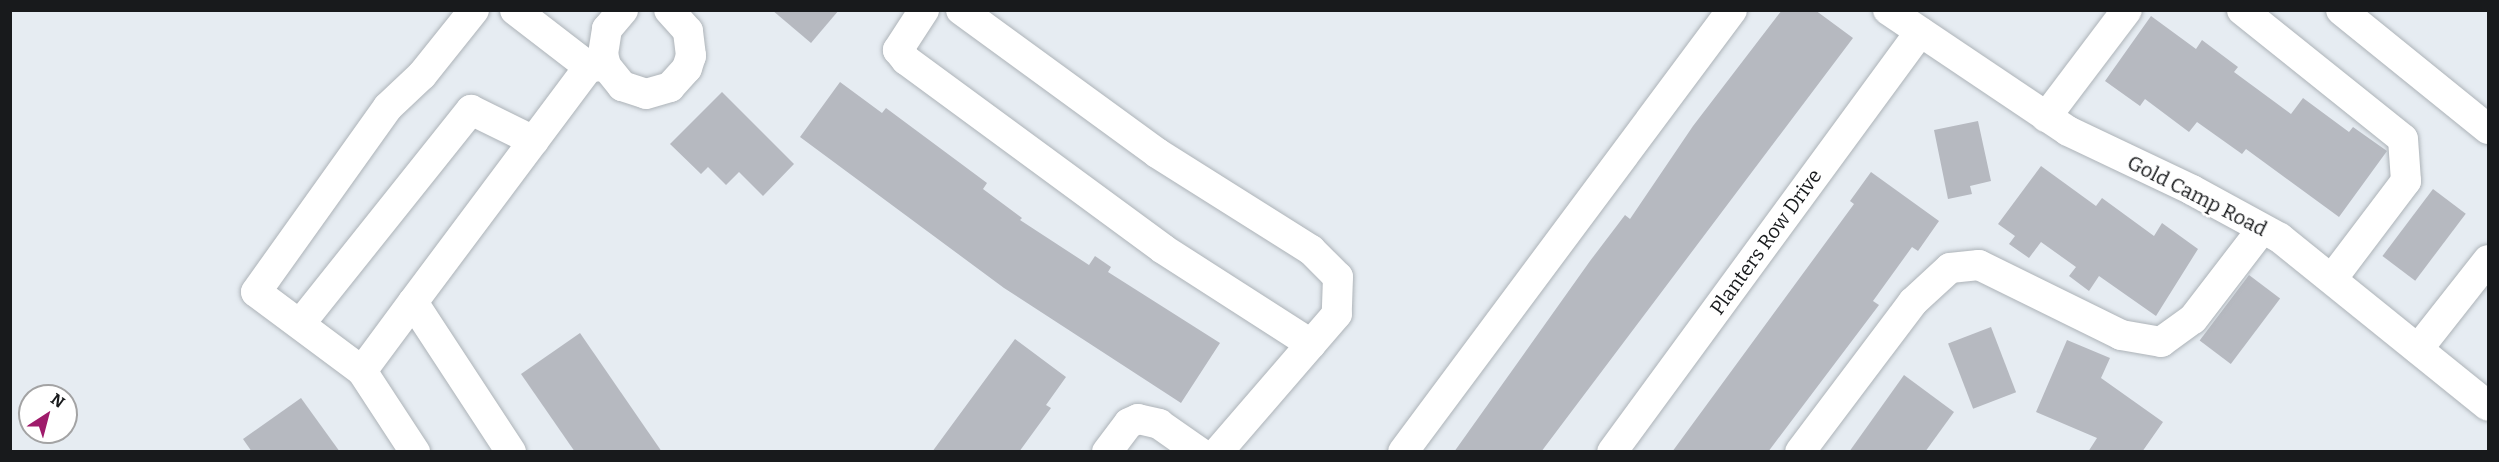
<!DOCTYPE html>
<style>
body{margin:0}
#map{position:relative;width:2499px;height:462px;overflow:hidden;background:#e6ecf2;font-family:Bitter,serif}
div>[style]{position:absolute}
.building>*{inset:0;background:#b6b9c0;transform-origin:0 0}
.roads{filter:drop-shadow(0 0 2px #adb3b8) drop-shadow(0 0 2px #adb3b8)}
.minor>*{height:30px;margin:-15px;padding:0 15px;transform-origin:15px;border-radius:15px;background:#fff}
span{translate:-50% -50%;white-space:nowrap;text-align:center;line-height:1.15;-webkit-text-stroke:4.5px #fff;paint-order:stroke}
.street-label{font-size:20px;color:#181a1c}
.frame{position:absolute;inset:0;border:12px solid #181a1c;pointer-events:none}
.north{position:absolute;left:18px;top:384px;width:60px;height:60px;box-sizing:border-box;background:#fff;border:2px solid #a3a3a4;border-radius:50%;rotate:36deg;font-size:16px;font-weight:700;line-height:24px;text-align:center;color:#181a1c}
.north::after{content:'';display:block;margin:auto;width:21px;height:27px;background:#9f1b6b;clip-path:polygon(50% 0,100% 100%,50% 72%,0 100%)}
</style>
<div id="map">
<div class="building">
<div style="clip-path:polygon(772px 10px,839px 10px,811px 43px)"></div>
<div style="clip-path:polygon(1782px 10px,1815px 10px,1853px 38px,1541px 452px,1454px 452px,1590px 261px,1625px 215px,1630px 219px,1693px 126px)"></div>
<div style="clip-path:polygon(2151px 16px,2196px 49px,2202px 40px,2238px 67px,2234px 72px,2291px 114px,2303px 98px,2349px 132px,2353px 127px,2387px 151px,2339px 217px,2246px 149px,2242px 154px,2197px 122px,2189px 132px,2145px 99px,2140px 106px,2105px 81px)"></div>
<div style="clip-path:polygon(840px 82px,882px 113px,886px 108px,987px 183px,983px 189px,1022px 218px,1020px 220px,1089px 265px,1095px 256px,1111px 267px,1108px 272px,1220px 343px,1181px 403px,1004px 288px,800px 137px)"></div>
<div style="clip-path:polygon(722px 92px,794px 164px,763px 196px,739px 172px,726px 185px,708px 167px,701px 174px,670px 144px)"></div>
<div style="clip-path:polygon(1978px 121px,1991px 181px,1970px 186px,1972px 194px,1948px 199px,1934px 130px)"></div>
<div style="clip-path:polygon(2041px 166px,2096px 206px,2102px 198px,2154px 236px,2162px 223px,2198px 249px,2156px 316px,2099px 276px,2089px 291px,2069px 276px,2076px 267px,2041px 242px,2029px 258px,2009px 244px,2015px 236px,1998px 224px)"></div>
<div style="clip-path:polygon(1871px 172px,1939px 221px,1918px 251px,1912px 247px,1873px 301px,1879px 305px,1768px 452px,1672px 452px,1854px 204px,1850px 201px)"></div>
<div style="left:2433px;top:189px;width:41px;height:84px;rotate:37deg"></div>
<div style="left:2249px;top:275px;width:39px;height:82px;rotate:37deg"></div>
<div style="left:1991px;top:327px;width:70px;height:46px;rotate:69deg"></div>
<div style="clip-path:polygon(580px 333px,662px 452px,575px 452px,521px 374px)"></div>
<div style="clip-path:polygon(1015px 339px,1066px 377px,1046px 405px,1051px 408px,1019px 452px,932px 452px)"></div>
<div style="clip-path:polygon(2067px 340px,2110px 358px,2101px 378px,2163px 422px,2142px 452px,2088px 452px,2097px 438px,2036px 412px)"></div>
<div style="clip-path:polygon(1904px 375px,1954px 412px,1925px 452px,1849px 452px)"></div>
<div style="clip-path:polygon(301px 398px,340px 452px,252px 452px,243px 439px)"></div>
</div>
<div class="roads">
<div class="minor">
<div style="left:515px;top:10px;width:93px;rotate:37.6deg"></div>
<div style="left:589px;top:67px;width:17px;rotate:-3deg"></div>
<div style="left:623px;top:10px;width:25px;rotate:130deg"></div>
<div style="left:607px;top:29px;width:25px;rotate:99deg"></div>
<div style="left:603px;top:54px;width:12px;rotate:76deg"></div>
<div style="left:606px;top:66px;width:26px;rotate:51deg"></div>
<div style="left:622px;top:86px;width:25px;rotate:18deg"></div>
<div style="left:646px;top:94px;width:25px;rotate:-16deg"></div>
<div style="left:670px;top:87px;width:25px;rotate:-48deg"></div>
<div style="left:687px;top:68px;width:13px;rotate:-72deg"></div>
<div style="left:691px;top:56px;width:25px;rotate:-97deg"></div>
<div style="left:688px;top:31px;width:28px;rotate:-132deg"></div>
<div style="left:924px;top:10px;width:48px;rotate:123deg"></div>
<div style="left:898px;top:50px;width:13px;rotate:51deg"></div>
<div style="left:906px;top:60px;width:319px;rotate:36.3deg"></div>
<div style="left:1163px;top:249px;width:176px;rotate:32.7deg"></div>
<div style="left:961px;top:10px;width:243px;rotate:36.1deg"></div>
<div style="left:1157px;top:153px;width:182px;rotate:32.2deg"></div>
<div style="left:1311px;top:250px;width:38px;rotate:45deg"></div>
<div style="left:1338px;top:277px;width:37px;rotate:92deg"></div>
<div style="left:1337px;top:314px;width:182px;rotate:130.8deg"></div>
<div style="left:1888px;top:10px;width:217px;rotate:33.9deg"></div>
<div style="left:2068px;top:131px;width:137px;rotate:25.4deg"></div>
<div style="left:2192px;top:190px;width:100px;rotate:28.6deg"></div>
<div style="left:2280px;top:238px;width:267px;rotate:38.9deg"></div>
<div style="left:2242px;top:10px;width:206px;rotate:38.7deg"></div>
<div style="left:2403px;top:139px;width:42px;rotate:85.9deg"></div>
<div style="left:2406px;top:181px;width:123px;rotate:127.1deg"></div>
<div style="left:2341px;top:10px;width:189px;rotate:39deg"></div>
<div style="left:2046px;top:117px;width:134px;rotate:-52.9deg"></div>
<div style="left:413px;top:302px;width:86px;rotate:126.5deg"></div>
<div style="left:362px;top:371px;width:97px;rotate:56.8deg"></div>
<div style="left:300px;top:324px;width:274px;rotate:-51.4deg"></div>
<div style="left:471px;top:110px;width:70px;rotate:26.2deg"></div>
<div style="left:2418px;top:349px;width:113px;rotate:-51.8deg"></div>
<div style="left:362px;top:371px;width:132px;rotate:-143.3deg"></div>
<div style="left:256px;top:292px;width:227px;rotate:-54.5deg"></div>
<div style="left:388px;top:107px;width:47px;rotate:-43.3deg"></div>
<div style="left:422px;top:75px;width:83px;rotate:-51.3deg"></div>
<div style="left:511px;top:452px;width:179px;rotate:-123.2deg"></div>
<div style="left:413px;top:302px;width:294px;rotate:-53.2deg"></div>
<div style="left:1107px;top:452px;width:36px;rotate:-53deg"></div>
<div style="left:1129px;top:423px;width:10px;rotate:-24deg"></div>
<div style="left:1138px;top:419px;width:22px;rotate:13deg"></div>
<div style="left:1159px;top:424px;width:49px;rotate:35deg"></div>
<div style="left:1403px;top:452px;width:551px;rotate:-53.34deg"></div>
<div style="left:1612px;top:452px;width:521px;rotate:-53.75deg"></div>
<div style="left:1800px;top:452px;width:188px;rotate:-53deg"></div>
<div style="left:1913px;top:302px;width:50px;rotate:-42.6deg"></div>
<div style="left:1950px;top:268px;width:29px;rotate:-6deg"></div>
<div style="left:1979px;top:265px;width:158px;rotate:26.2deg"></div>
<div style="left:2121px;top:335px;width:41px;rotate:9.9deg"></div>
<div style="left:2161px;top:342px;width:39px;rotate:-36deg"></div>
<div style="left:2193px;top:319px;width:113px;rotate:-52.5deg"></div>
</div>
</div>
<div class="street-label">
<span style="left:2197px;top:196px;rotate:27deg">Gold Camp Road</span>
<span style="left:1766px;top:242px;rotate:-54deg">Planters Row Drive</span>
</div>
<div class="frame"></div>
<div class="north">N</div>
</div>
